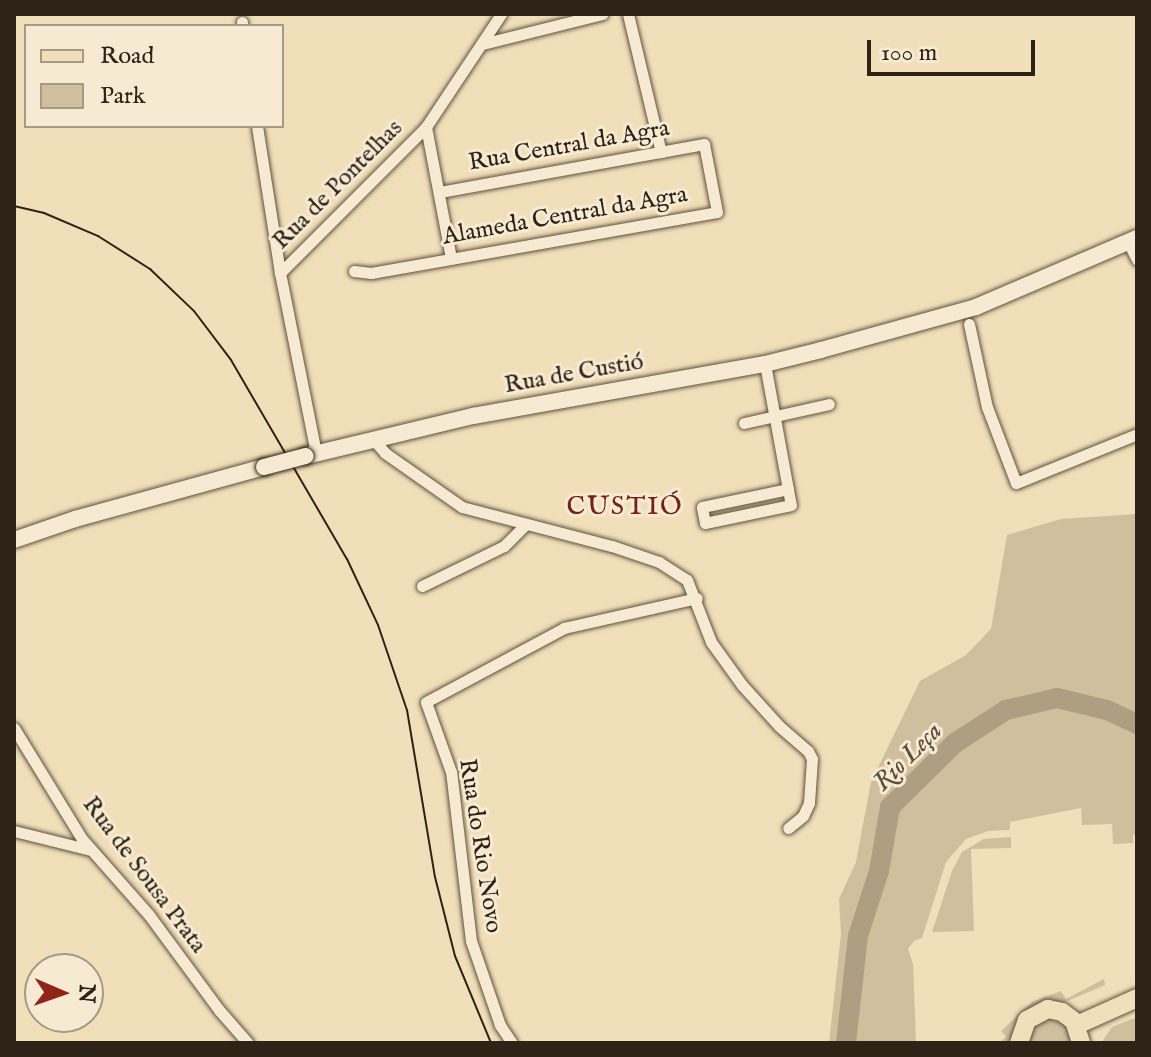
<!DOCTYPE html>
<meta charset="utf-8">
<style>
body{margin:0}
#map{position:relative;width:1151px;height:1057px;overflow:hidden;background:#f1dfb9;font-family:"IM FELL English",serif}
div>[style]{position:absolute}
.green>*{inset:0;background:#d0bf9d}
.river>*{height:20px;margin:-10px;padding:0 10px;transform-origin:10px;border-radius:10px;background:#ae9f82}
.roads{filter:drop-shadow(0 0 2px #5e523f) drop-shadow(0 0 2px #5e523f)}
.street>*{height:11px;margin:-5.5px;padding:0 5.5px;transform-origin:5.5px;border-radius:5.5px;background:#f6ead2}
.secondary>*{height:16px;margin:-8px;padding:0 8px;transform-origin:8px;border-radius:8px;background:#f6ead2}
.primary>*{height:18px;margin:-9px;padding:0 9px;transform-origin:9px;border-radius:9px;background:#f1dfb9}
.tram>*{height:2px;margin:-1px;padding:0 1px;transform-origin:1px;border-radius:1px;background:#2d2316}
.bridges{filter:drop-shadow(0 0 2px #2d2316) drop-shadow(0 0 2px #2d2316)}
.secondary-bridge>*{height:16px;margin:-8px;padding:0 8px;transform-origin:8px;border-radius:8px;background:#f6ead2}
span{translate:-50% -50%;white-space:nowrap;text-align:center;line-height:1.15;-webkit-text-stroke:6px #f6ead2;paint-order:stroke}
.street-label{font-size:24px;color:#2d2316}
.neighbourhood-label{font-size:26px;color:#7a1f14;letter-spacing:2px}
.water-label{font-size:26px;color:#5a4e3c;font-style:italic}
.frame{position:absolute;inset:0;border:16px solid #2d2316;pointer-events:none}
.legend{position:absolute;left:24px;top:24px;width:260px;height:104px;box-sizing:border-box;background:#f6ead2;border:2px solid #a69a87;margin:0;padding:10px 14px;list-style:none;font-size:24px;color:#2d2316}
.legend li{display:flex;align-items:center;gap:16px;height:40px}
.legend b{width:40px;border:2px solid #a69a87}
.north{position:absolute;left:24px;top:953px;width:80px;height:80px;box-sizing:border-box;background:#f6ead2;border:2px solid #a69a87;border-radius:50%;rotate:92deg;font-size:22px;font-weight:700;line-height:32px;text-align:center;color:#2d2316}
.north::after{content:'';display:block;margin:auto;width:28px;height:36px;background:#8f2418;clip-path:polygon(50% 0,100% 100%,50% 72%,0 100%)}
.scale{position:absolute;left:867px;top:40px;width:168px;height:36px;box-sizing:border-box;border:4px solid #2d2316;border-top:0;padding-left:10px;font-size:24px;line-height:28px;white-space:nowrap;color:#2d2316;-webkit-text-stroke:6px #f6ead2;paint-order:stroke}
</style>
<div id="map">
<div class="green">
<div style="clip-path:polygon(1137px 514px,1137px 835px,1133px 835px,1133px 843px,1113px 844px,1112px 824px,1082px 825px,1081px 808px,1010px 822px,1010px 830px,988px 831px,966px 839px,946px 862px,922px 938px,914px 941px,908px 949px,913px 964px,916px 1043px,829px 1043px,841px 934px,839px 899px,856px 862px,871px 782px,920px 681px,966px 655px,991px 629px,1007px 535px,1061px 519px)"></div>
<div style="clip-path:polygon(1011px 837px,1011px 848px,971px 849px,974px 931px,932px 932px,952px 871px,962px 852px,984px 839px)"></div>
<div style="clip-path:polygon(1104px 979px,1105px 985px,1060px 1004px,1005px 1043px,999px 1043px,1006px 1037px,1001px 1031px,1032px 1002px,1061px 991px,1066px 999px)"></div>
<div style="clip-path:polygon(1137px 1017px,1135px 1043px,1101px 1043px,1112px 1027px)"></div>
<div style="clip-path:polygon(1049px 1019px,1066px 1025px,1073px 1043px,1029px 1043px,1033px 1027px)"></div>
</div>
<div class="river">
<div style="left:846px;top:1043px;width:108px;rotate:-83.6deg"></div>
<div style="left:858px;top:936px;width:68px;rotate:-72.1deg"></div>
<div style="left:879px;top:871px;width:65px;rotate:-80.2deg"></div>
<div style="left:890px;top:807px;width:91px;rotate:-44.6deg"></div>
<div style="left:955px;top:743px;width:61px;rotate:-32.9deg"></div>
<div style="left:1006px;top:710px;width:52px;rotate:-13.2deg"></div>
<div style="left:1057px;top:698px;width:51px;rotate:13.5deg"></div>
<div style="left:1107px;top:710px;width:33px;rotate:25deg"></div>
</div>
<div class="roads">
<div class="street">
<div style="left:628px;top:14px;width:142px;rotate:76.6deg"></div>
<div style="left:242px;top:22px;width:4px;rotate:90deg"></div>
<div style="left:482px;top:44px;width:124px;rotate:-14deg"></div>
<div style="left:257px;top:126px;width:149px;rotate:81.1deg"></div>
<div style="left:426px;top:127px;width:133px;rotate:79.2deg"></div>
<div style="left:1128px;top:242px;width:20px;rotate:63deg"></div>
<div style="left:354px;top:271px;width:17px;rotate:7deg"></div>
<div style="left:371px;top:273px;width:351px;rotate:-10deg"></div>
<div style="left:717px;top:212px;width:69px;rotate:-100.8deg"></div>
<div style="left:704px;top:144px;width:267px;rotate:169.7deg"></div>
<div style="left:969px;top:324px;width:85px;rotate:77.8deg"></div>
<div style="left:987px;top:407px;width:81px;rotate:69.1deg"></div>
<div style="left:1016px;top:483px;width:131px;rotate:-22deg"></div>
<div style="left:765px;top:364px;width:143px;rotate:79.6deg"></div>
<div style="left:791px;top:505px;width:88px;rotate:168.2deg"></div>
<div style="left:705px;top:523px;width:16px;rotate:-101deg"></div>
<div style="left:702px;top:507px;width:88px;rotate:-11.8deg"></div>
<div style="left:744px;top:423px;width:87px;rotate:-12.6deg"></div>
<div style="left:373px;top:439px;width:18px;rotate:49deg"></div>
<div style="left:385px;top:453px;width:94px;rotate:35deg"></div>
<div style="left:462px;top:507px;width:155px;rotate:14.6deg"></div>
<div style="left:612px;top:546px;width:50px;rotate:18.8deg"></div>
<div style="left:659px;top:562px;width:33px;rotate:33deg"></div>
<div style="left:687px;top:580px;width:66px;rotate:68.8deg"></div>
<div style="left:711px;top:642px;width:53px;rotate:54.2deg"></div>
<div style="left:742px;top:685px;width:55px;rotate:47.9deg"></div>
<div style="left:779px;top:726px;width:38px;rotate:41deg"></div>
<div style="left:808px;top:751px;width:9px;rotate:63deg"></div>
<div style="left:812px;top:759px;width:44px;rotate:93.9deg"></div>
<div style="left:809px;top:803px;width:14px;rotate:115deg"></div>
<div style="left:803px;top:816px;width:19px;rotate:141deg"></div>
<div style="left:316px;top:453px;width:184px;rotate:-101.3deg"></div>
<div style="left:280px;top:273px;width:206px;rotate:-45deg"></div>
<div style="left:426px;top:127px;width:136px;rotate:-56.4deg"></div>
<div style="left:422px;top:586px;width:91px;rotate:-26deg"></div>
<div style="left:504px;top:546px;width:31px;rotate:-45deg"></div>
<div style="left:14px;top:728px;width:130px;rotate:58.5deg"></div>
<div style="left:82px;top:839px;width:101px;rotate:48.6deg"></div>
<div style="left:149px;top:915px;width:118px;rotate:53.6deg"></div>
<div style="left:219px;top:1010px;width:44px;rotate:48.7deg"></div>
<div style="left:14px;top:831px;width:79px;rotate:13.9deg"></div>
<div style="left:512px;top:1043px;width:22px;rotate:-124deg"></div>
<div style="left:500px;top:1025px;width:89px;rotate:-109deg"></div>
<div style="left:471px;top:941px;width:170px;rotate:-96.7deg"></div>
<div style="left:451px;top:772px;width:74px;rotate:-109.7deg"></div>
<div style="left:426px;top:702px;width:157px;rotate:-28.2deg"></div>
<div style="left:564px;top:628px;width:136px;rotate:-12.7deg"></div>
</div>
<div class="secondary">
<div style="left:306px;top:456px;width:172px;rotate:-13.5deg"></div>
<div style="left:473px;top:416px;width:297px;rotate:-10.1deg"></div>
<div style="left:765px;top:364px;width:58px;rotate:-14deg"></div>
<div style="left:821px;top:350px;width:161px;rotate:-15.5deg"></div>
<div style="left:976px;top:307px;width:175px;rotate:-23.2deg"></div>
<div style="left:14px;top:540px;width:65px;rotate:-19deg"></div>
<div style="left:75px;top:519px;width:196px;rotate:-15.4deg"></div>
</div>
<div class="primary">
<div style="left:1077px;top:1025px;width:66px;rotate:-24.2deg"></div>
<div style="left:1019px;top:1043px;width:24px;rotate:-71deg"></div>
<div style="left:1027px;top:1020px;width:24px;rotate:-28deg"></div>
<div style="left:1048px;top:1009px;width:14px;rotate:12deg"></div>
<div style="left:1062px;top:1012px;width:15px;rotate:37deg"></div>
<div style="left:1074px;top:1021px;width:23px;rotate:72deg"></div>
</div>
</div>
<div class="tram">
<div style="left:14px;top:206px;width:31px;rotate:13deg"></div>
<div style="left:44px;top:213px;width:59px;rotate:23.1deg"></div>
<div style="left:98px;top:236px;width:62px;rotate:32.4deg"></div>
<div style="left:150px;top:269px;width:61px;rotate:43.7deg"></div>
<div style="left:194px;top:311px;width:61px;rotate:52.9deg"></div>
<div style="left:231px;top:360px;width:230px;rotate:59.8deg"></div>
<div style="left:347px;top:559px;width:73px;rotate:64.8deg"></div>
<div style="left:378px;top:625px;width:90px;rotate:71.2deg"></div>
<div style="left:407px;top:710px;width:169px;rotate:80.5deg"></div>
<div style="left:435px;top:877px;width:81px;rotate:75.8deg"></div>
<div style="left:455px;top:956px;width:94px;rotate:67.5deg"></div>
</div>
<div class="bridges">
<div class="secondary-bridge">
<div style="left:264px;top:467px;width:43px;rotate:-14.7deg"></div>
</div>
</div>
<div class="street-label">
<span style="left:569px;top:146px;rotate:-10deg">Rua Central da Agra</span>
<span style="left:338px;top:185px;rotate:-45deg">Rua de Pontelhas</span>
<span style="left:565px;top:216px;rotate:-10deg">Alameda Central da Agra</span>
<span style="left:574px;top:374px;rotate:-10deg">Rua de Custió</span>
<span style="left:480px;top:846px;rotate:81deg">Rua do Rio Novo</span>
<span style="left:144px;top:875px;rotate:53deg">Rua de Sousa Prata</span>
</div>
<div class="neighbourhood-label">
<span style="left:625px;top:507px">CUSTIÓ</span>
</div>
<div class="water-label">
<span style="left:908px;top:757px;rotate:-45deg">Rio Leça</span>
</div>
<div class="frame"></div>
<ul class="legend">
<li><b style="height:10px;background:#f1dfb9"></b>Road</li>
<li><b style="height:22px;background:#d0bf9d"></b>Park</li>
</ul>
<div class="north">N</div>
<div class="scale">100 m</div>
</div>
